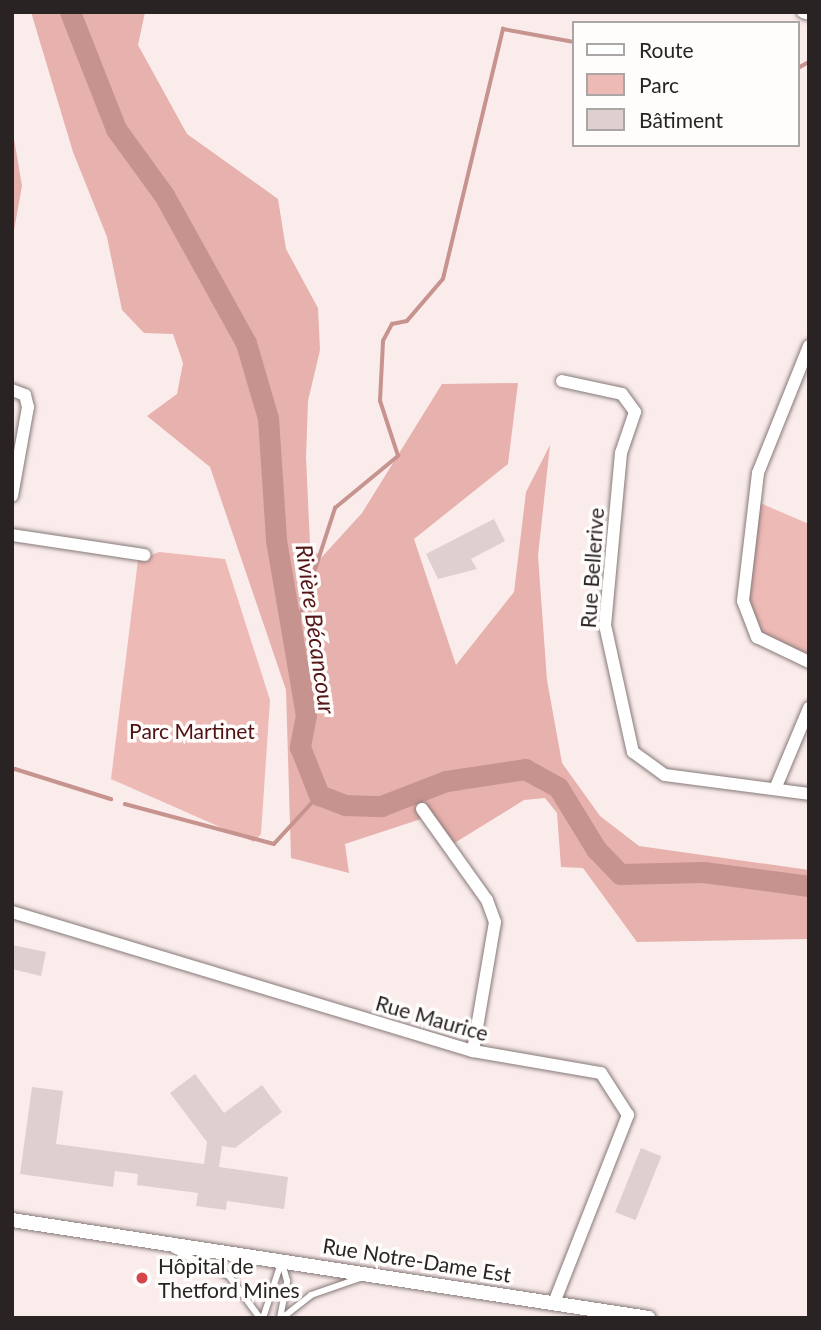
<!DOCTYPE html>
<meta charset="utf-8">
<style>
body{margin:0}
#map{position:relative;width:821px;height:1330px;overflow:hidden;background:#faeceb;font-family:Lato,sans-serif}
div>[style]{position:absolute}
.green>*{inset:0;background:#eebab6}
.forest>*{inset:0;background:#e7b1ad}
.stream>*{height:3.5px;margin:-1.75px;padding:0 1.75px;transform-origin:1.75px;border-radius:1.75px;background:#c7938f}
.river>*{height:21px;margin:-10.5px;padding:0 10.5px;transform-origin:10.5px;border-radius:10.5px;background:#c7938f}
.building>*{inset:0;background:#ddd0cf;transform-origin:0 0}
.roads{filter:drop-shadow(0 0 2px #857978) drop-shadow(0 0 2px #857978)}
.service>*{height:6px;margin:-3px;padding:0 3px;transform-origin:3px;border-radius:3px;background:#fff}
.minor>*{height:12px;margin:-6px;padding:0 6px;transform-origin:6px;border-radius:6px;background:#fff}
.tertiary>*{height:14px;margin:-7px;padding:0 7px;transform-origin:7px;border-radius:7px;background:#fff}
.dots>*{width:19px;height:19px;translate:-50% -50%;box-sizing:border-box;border:4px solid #fffcfc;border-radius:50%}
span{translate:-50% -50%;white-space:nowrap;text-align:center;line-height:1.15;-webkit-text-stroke:7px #fffcfc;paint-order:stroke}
.street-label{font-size:21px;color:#292423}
.park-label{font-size:21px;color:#501113}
.poi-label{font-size:21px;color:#292423}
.left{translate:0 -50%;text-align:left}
.water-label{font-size:23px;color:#541517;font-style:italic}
.frame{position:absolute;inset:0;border:14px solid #292423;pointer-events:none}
.legend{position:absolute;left:572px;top:21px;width:228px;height:126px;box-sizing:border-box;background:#fffcfc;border:2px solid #a9a6a5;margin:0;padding:9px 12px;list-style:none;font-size:21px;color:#292423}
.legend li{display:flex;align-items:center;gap:14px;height:35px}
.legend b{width:35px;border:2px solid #a9a6a5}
</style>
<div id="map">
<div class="green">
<div style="clip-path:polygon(753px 500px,809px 524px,809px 662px,776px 650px,744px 613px)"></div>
<div style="clip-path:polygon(159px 552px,225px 559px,270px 700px,261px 834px,254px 842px,111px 779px,138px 560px)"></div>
</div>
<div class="forest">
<div style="clip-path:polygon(31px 12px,145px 12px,138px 45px,187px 134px,278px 199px,286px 249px,318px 308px,320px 350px,308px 401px,306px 457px,310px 544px,321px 558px,362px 513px,442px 384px,518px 383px,508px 464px,414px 539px,456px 665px,514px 592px,526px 492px,550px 445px,538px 556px,547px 680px,562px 763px,600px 816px,639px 846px,809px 870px,809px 939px,637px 942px,583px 868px,561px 867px,557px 813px,545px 798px,524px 800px,448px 847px,427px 817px,345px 844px,349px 873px,291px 858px,286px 690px,210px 467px,147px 416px,177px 394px,183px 363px,173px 334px,144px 333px,122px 310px,107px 237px,73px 152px)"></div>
<div style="clip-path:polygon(12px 127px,22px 186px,12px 241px)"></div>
</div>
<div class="stream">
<div style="left:798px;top:68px;width:13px;rotate:-29deg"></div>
<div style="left:291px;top:643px;width:142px;rotate:-71.9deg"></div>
<div style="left:335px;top:508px;width:82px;rotate:-39.5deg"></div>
<div style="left:398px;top:456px;width:58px;rotate:-108.1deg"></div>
<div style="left:380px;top:401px;width:60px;rotate:-87.1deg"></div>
<div style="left:383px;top:341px;width:19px;rotate:-62deg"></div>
<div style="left:392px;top:324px;width:15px;rotate:-11deg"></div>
<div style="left:407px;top:321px;width:55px;rotate:-49.4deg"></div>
<div style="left:443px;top:279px;width:257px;rotate:-76.5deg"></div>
<div style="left:503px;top:29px;width:72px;rotate:10.4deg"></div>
<div style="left:12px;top:768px;width:104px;rotate:17.4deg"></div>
<div style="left:125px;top:804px;width:154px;rotate:15deg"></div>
<div style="left:274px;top:844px;width:67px;rotate:-47.4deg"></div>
</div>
<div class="river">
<div style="left:70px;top:12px;width:126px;rotate:68.5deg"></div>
<div style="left:116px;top:129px;width:82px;rotate:54deg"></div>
<div style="left:164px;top:195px;width:169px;rotate:61deg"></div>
<div style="left:246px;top:343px;width:78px;rotate:73.7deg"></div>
<div style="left:268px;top:418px;width:122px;rotate:86.2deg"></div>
<div style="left:276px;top:540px;width:178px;rotate:80.3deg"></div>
<div style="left:306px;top:715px;width:33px;rotate:101deg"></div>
<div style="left:300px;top:747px;width:52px;rotate:68.4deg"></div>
<div style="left:319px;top:795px;width:28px;rotate:21deg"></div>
<div style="left:345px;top:805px;width:36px;rotate:2deg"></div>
<div style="left:381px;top:806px;width:70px;rotate:-21deg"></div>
<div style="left:446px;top:781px;width:80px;rotate:-8.6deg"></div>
<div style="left:525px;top:769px;width:38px;rotate:29deg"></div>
<div style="left:558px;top:787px;width:73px;rotate:58.5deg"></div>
<div style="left:596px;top:849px;width:35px;rotate:46deg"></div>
<div style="left:620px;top:874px;width:83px;rotate:-1.4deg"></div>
<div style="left:703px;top:872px;width:107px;rotate:7.5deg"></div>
</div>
<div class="building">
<div style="clip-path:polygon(494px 519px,505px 541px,471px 559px,477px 569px,438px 579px,426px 554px)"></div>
<div style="clip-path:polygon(12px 945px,46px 952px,41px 976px,12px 969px)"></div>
<div style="clip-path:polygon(195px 1074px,224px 1113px,262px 1085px,282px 1112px,235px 1148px,222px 1146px,219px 1167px,288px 1177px,284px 1209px,227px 1201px,226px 1210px,196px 1206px,198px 1193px,137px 1185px,138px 1174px,115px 1171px,113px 1187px,20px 1174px,32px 1087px,63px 1091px,56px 1144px,204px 1164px,207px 1142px,170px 1093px)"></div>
<div style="left:641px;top:1148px;width:22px;height:69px;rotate:22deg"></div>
</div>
<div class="roads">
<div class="service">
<div style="left:174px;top:1250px;width:61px;rotate:25.3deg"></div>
<div style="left:229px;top:1276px;width:52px;rotate:53.6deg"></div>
<div style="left:263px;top:1318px;width:58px;rotate:-71.9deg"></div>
<div style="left:280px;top:1318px;width:38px;rotate:-79deg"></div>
<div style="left:287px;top:1281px;width:20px;rotate:-105deg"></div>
<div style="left:282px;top:1318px;width:37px;rotate:-38deg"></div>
<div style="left:311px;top:1295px;width:52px;rotate:-19.1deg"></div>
</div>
<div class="minor">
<div style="left:803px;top:12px;width:6px;rotate:18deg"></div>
<div style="left:809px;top:346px;width:137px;rotate:111.9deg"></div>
<div style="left:758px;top:473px;width:129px;rotate:96.7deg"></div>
<div style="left:743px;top:601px;width:39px;rotate:69deg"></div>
<div style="left:757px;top:637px;width:58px;rotate:25.7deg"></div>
<div style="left:562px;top:381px;width:61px;rotate:12.2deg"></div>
<div style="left:622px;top:394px;width:22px;rotate:54deg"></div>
<div style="left:635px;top:412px;width:43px;rotate:108.9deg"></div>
<div style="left:621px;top:453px;width:173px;rotate:95.3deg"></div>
<div style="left:605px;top:625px;width:130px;rotate:77.6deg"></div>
<div style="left:633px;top:752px;width:39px;rotate:36deg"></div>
<div style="left:665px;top:775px;width:145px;rotate:7.5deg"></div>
<div style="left:12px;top:390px;width:14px;rotate:21deg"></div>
<div style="left:25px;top:395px;width:12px;rotate:76deg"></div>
<div style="left:28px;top:407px;width:90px;rotate:100.2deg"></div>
<div style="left:12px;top:535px;width:134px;rotate:8.6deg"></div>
<div style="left:775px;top:789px;width:88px;rotate:-67.2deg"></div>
<div style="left:422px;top:809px;width:112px;rotate:54.5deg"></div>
<div style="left:487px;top:900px;width:23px;rotate:70deg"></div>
<div style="left:495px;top:922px;width:131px;rotate:99.7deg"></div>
<div style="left:12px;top:912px;width:481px;rotate:16.8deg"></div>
<div style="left:473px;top:1051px;width:130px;rotate:9.8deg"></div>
<div style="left:601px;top:1073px;width:50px;rotate:57.3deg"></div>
<div style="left:628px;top:1115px;width:202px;rotate:111.5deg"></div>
</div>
<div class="tertiary">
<div style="left:12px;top:1220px;width:644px;rotate:8.75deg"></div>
</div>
</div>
<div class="dots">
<div style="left:142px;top:1278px;background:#d64649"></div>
</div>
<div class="street-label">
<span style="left:592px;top:568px;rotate:-86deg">Rue Bellerive</span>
<span style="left:432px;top:1018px;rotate:16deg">Rue Maurice</span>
<span style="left:417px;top:1260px;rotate:9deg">Rue Notre-Dame Est</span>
</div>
<div class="park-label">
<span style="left:192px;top:731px">Parc Martinet</span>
</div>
<div class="poi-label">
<span class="left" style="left:158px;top:1278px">Hôpital de<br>Thetford Mines</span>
</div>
<div class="water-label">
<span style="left:316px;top:629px;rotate:82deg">Rivière Bécancour</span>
</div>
<div class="frame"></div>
<ul class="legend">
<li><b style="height:9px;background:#fff"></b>Route</li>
<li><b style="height:19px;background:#eebab6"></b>Parc</li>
<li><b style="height:19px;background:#ddd0cf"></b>Bâtiment</li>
</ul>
</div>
